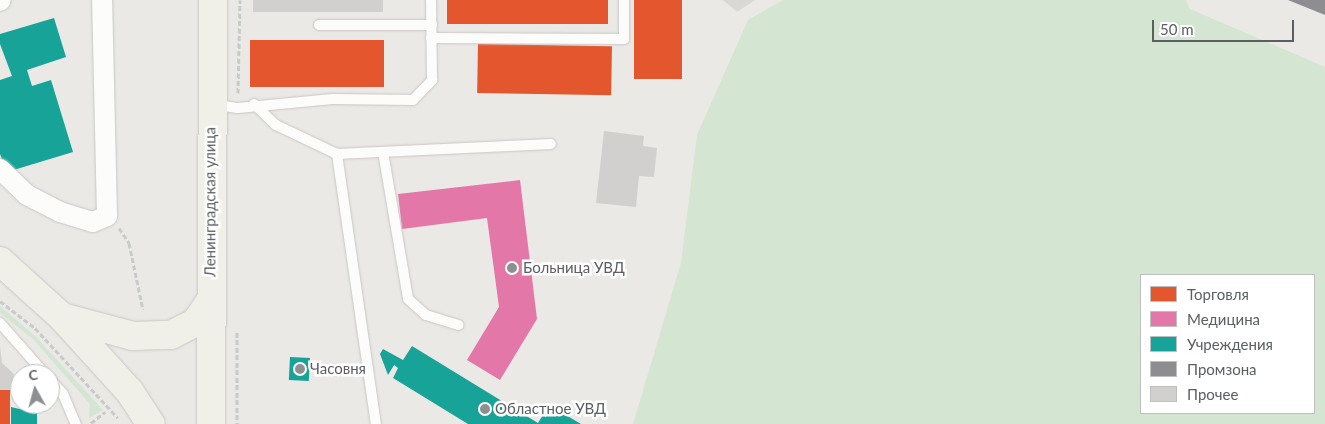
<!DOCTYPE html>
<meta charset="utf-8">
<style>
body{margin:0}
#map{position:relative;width:1325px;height:424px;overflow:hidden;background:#eae9e5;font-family:Lato,sans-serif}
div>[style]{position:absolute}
.industrial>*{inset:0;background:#dad8d5}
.green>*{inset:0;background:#d4e5d2}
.shops>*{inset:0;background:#e4572e;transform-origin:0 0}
.health>*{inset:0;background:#e377a8}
.public>*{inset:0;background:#17a398;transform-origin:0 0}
.industry>*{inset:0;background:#8d8d92}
.building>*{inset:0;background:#d1d0ce;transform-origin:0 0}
.path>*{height:3px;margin-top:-1.5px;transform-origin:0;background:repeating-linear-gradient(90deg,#c8cbc9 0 5px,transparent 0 7.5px)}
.roads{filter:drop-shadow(0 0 1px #c7c7c6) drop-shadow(0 0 1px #c7c7c6)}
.lane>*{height:10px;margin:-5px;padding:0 5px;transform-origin:5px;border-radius:5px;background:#fcfcfb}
.street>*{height:20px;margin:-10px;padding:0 10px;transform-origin:10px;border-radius:10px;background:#fcfcfb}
.primary>*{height:28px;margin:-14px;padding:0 14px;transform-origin:14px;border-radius:14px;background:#f1f0e8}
.dots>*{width:14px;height:14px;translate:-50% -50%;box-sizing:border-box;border:2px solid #fff;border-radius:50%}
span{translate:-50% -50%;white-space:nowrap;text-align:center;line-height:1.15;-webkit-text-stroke:5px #fff;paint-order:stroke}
.street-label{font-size:15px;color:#5b5e62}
.poi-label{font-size:15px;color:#5b5e62}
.left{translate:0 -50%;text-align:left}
.legend{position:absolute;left:1140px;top:274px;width:175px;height:140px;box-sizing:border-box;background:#fff;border:1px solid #bdbfc0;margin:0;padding:6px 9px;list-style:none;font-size:15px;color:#5b5e62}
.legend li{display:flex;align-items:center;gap:10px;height:25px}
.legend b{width:25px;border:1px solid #bdbfc0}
.north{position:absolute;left:10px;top:364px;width:50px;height:50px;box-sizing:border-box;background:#fff;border:1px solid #bdbfc0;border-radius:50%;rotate:353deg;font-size:14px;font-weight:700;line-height:20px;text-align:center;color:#5b5e62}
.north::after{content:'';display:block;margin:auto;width:18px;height:22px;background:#8d8f90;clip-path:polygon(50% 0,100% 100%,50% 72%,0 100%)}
.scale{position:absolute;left:1152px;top:20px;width:142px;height:22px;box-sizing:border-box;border:2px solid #5b5e62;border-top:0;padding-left:6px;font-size:15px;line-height:18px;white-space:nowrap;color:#5b5e62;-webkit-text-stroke:4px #fff;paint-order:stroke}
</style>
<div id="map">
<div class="industrial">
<div style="clip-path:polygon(723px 0,755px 0,737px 12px)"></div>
</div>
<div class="green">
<div style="clip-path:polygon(evenodd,783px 0,1186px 0,1190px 9px,1325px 67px,1325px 424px,633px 424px,681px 263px,697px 135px,748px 20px,783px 0,1141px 275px,1314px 275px,1314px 413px,1141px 413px,1141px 275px)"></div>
<div style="clip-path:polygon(0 306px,35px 336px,103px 410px,89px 418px,90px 404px,33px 339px,0 313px)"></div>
</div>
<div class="shops">
<div style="left:447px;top:0;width:161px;height:24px"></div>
<div style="left:634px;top:0;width:48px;height:79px"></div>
<div style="left:250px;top:40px;width:134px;height:47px"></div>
<div style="left:478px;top:44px;width:134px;height:49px;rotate:1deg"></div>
<div style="left:0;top:390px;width:10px;height:34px"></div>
</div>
<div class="health">
<div style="clip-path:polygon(520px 180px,537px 319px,500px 380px,467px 360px,499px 307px,487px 218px,402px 229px,398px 194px)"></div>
</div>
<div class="public">
<div style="clip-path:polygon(54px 18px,66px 57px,27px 70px,32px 86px,51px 80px,73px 152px,7px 172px,0 154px,0 80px,12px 76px,0 44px,0 34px)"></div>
<div style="clip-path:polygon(412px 346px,538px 423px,549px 405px,581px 424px,468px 424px,393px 378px,398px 368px,394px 365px,388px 375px,380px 354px,383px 349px,403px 360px)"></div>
<div style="left:290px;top:357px;width:20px;height:23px;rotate:3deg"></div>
<div style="clip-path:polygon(11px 407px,37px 413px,37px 424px,11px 424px)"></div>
</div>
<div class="industry">
<div style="clip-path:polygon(1288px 0,1325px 0,1325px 15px)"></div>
</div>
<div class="building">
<div style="left:253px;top:0;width:130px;height:12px"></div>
<div style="clip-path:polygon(604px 131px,644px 136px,643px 146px,657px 148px,654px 177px,639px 176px,636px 207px,596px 203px)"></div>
<div style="clip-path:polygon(0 346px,2px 363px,14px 374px,10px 390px,0 390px)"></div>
</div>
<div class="path">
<div style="left:238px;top:93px;width:93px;rotate:-88.8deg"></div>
<div style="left:119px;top:228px;width:18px;rotate:56deg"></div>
<div style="left:129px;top:243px;width:68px;rotate:78.2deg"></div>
<div style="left:0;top:301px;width:44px;rotate:37.6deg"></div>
<div style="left:35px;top:328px;width:122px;rotate:47.3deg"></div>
<div style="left:237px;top:332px;width:92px;rotate:90deg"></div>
<div style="left:91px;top:423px;width:18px;rotate:-38deg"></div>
</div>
<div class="roads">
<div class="lane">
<div style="left:319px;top:25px;width:113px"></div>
<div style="left:431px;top:38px;width:193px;rotate:0.3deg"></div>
<div style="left:624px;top:39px;width:39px;rotate:-90deg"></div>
<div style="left:212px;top:104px;width:26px;rotate:9deg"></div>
<div style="left:238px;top:108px;width:95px;rotate:-5.4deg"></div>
<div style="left:333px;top:99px;width:80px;rotate:0.7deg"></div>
<div style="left:413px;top:100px;width:28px;rotate:-46deg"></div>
<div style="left:432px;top:80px;width:80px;rotate:-90.7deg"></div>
<div style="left:254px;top:104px;width:30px;rotate:44deg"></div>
<div style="left:276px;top:125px;width:68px;rotate:25.4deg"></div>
<div style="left:337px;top:154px;width:214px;rotate:-2.7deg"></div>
<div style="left:383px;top:152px;width:149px;rotate:80.3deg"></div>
<div style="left:408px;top:299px;width:24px;rotate:42deg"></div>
<div style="left:426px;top:315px;width:34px;rotate:17deg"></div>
<div style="left:337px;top:154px;width:273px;rotate:81.8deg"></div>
<div style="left:0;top:323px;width:68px;rotate:48.6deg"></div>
<div style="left:50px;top:379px;width:20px;rotate:49deg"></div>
<div style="left:63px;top:394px;width:33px;rotate:67deg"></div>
</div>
<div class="street">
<div style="left:0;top:1px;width:1px;rotate:-45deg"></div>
<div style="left:0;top:169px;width:37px;rotate:44deg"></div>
<div style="left:27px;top:195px;width:37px;rotate:27deg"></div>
<div style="left:60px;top:212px;width:34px;rotate:17deg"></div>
<div style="left:93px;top:222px;width:15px;rotate:-23deg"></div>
<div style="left:107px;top:216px;width:216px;rotate:-91.3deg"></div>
</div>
<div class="primary">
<div style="left:0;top:261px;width:84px;rotate:42.1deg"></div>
<div style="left:62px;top:317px;width:101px;rotate:47.8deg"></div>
<div style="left:130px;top:392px;width:38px;rotate:57deg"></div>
<div style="left:62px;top:317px;width:73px;rotate:15deg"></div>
<div style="left:133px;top:336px;width:38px;rotate:-2deg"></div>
<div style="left:171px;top:335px;width:28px;rotate:-27deg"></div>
<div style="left:196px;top:322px;width:25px;rotate:-56deg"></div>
<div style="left:211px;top:424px;width:424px;rotate:-89.7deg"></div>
</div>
</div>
<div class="dots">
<div style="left:512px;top:268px;background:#8d8f90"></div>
<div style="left:300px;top:369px;background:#8d8f90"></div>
<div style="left:485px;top:409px;background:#8d8f90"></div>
</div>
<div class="street-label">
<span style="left:210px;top:202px;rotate:-90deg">Ленинградская улица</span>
</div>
<div class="poi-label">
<span class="left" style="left:523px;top:268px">Больница УВД</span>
<span class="left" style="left:310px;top:369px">Часовня</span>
<span class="left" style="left:495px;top:409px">Областное УВД</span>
</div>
<ul class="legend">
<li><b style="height:14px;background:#e4572e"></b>Торговля</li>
<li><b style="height:14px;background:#e377a8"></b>Медицина</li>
<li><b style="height:14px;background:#17a398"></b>Учреждения</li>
<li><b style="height:14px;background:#8d8d92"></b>Промзона</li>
<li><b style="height:14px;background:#d1d0ce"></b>Прочее</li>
</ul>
<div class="north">С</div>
<div class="scale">50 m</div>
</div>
